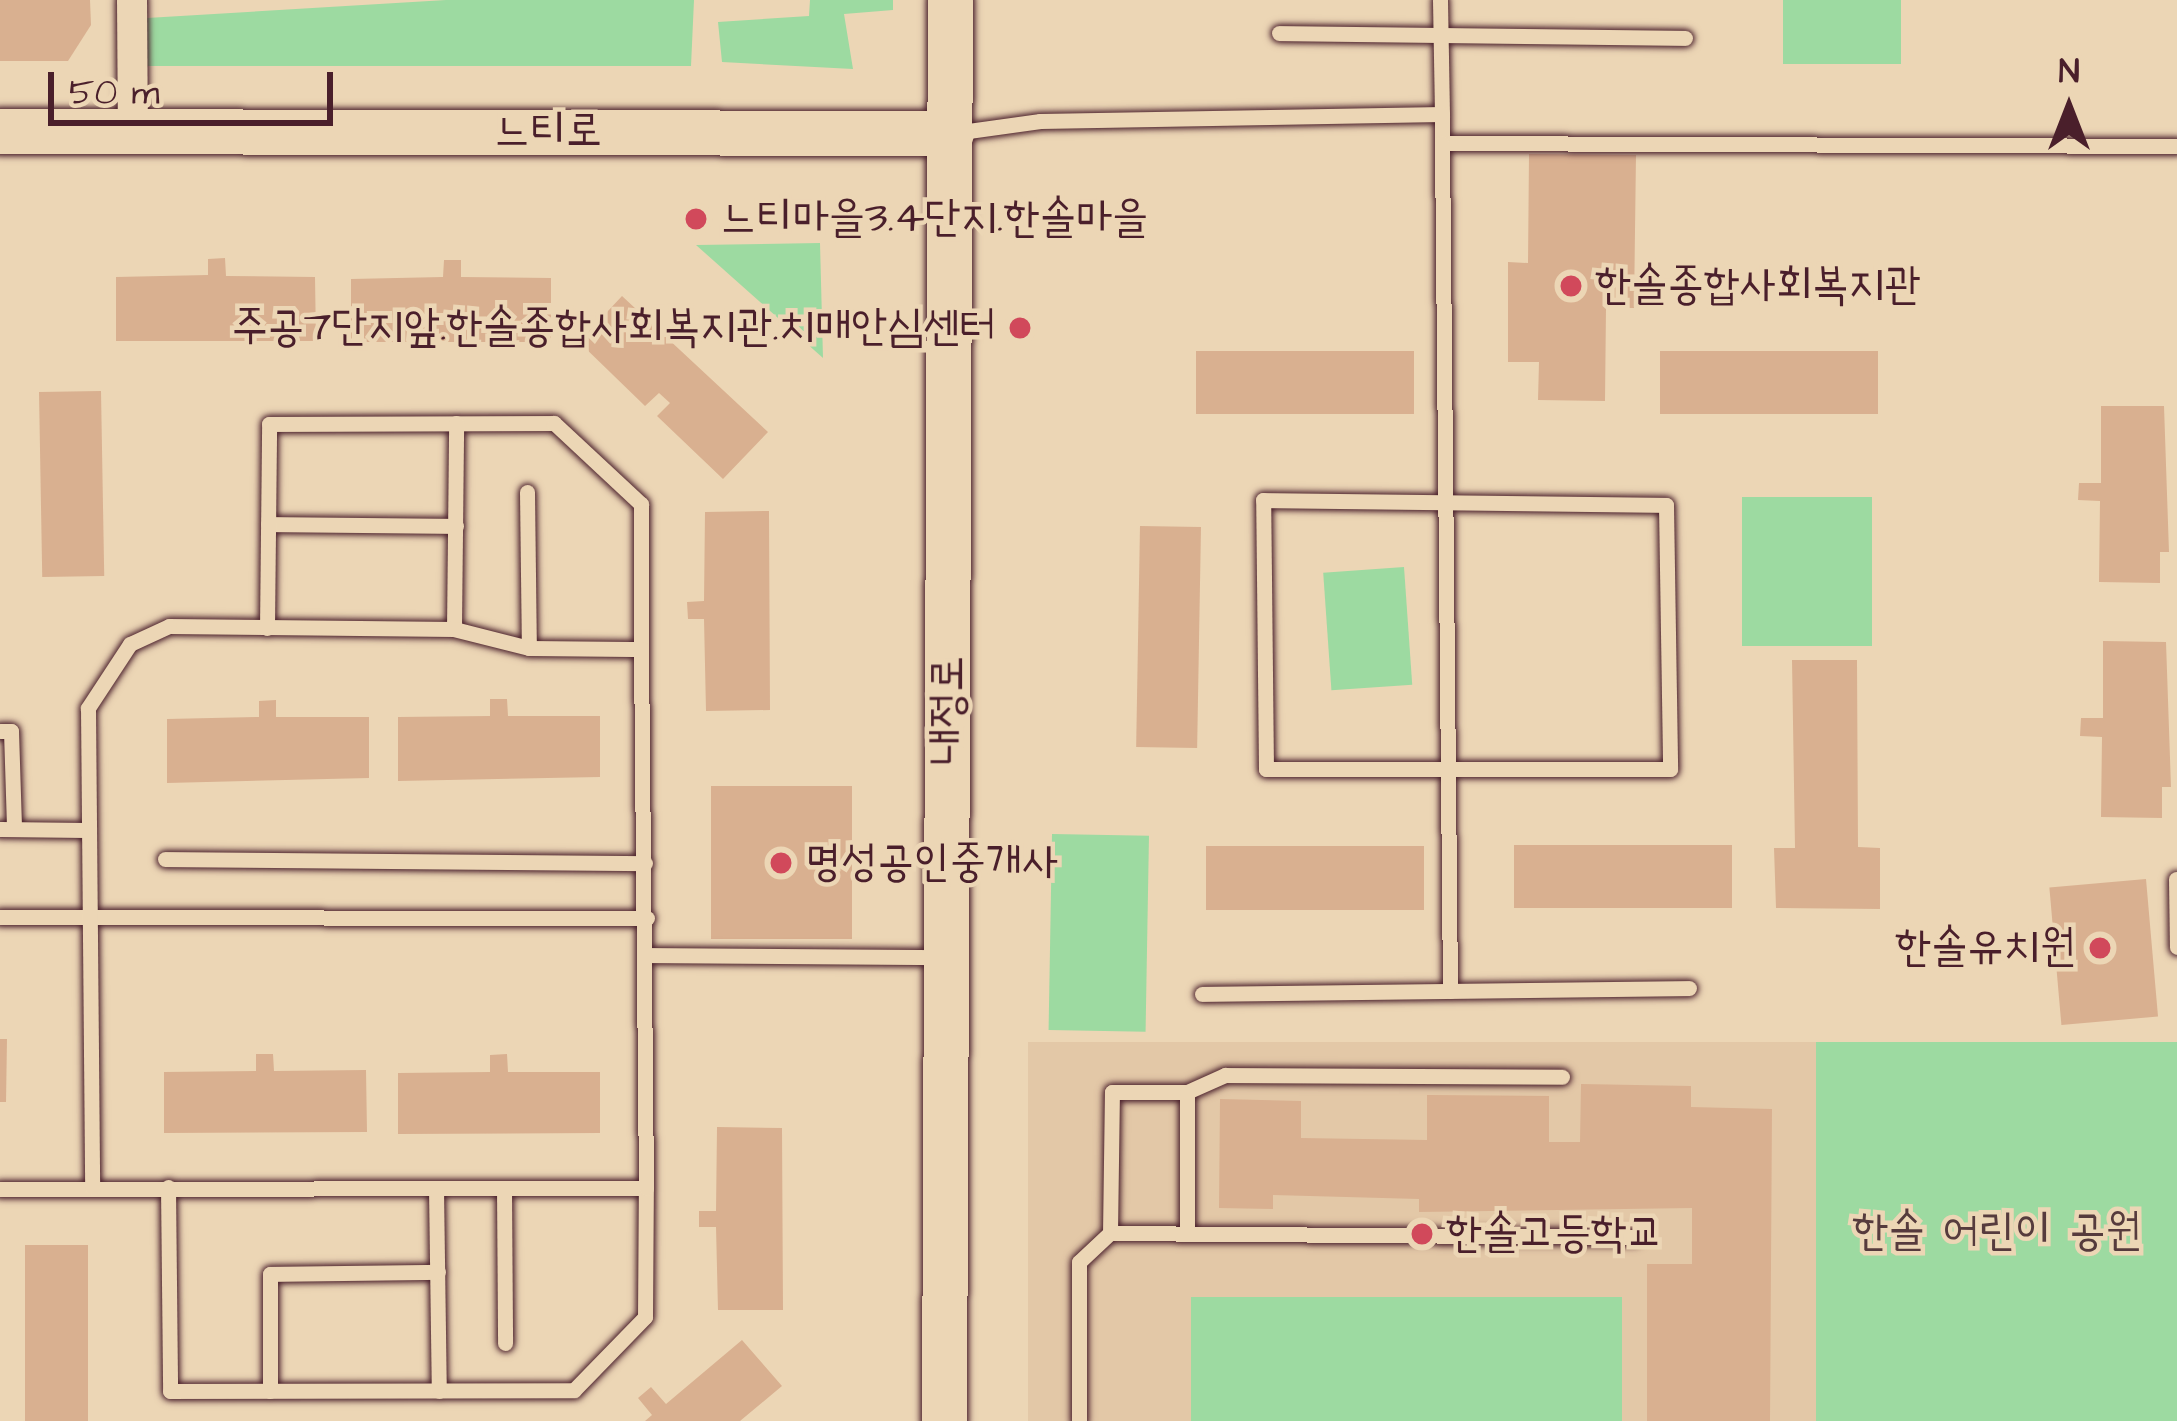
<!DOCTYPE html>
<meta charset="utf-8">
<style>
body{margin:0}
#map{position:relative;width:2177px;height:1421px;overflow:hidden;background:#ecd6b5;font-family:"Architects Daughter","Poor Story",sans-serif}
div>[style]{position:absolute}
.built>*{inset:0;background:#e3c8a7;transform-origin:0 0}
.green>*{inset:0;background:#9ddaa1;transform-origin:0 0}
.building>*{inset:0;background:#d9b090;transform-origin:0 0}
.roads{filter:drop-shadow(0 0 3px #4a1f2b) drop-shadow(0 0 3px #4a1f2b)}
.lane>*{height:15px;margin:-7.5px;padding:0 7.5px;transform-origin:7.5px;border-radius:7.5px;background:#ecd6b5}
.street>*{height:30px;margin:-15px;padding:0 15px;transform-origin:15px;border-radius:15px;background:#ecd6b5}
.secondary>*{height:45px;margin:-22.5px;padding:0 22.5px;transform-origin:22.5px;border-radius:22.5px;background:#ecd6b5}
.dots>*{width:33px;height:33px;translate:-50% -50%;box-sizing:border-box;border:6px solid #ecd6b5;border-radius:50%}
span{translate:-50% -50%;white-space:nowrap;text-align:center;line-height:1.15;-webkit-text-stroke:9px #ecd6b5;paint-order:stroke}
.street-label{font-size:45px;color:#4a1f2b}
.poi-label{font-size:45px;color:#4a1f2b}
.left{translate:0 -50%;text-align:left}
.right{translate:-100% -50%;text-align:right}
.park-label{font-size:45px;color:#563b3d}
.north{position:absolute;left:2009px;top:48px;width:120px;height:120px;-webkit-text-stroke:9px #ecd6b5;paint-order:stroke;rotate:0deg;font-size:33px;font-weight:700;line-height:48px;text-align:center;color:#4a1f2b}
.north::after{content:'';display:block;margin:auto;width:42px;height:54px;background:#4a1f2b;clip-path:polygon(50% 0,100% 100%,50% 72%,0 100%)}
.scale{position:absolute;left:48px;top:72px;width:285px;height:54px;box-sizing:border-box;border:6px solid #4a1f2b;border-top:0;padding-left:15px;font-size:36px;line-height:42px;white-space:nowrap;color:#4a1f2b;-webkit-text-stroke:9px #ecd6b5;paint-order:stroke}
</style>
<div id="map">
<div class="built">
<div style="left:1816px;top:1042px;width:379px;height:788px;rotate:90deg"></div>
</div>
<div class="green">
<div style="clip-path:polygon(446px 0,694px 0,691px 66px,147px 66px,147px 18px)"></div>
<div style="clip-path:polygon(810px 0,893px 0,893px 10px,844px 14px,853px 69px,722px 62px,718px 22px,809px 16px)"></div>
<div style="left:1783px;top:0;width:118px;height:64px"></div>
<div style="clip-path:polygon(820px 243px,823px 358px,696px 245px)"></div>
<div style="left:1742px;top:497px;width:130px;height:149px"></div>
<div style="left:1404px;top:567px;width:118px;height:81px;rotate:86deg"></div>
<div style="left:1052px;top:834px;width:97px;height:196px;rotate:1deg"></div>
<div style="left:1816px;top:1042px;width:361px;height:379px"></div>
<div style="left:1191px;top:1297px;width:431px;height:124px"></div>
</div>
<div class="building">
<div style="clip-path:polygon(0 0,90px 0,91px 25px,68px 61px,0 61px)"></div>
<div style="clip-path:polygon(1529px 154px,1636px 155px,1634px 308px,1606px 308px,1605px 401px,1538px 400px,1539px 362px,1508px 362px,1508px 262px,1528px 263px)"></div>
<div style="clip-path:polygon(225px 258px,226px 276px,315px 277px,316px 341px,116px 341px,116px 277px,208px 275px,208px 259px)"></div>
<div style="clip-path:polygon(444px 260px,461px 260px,461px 277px,551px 278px,551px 342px,351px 342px,351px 279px,443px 277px)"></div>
<div style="clip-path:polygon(622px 296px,768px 432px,723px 479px,657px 416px,670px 403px,659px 393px,645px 406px,579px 342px)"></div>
<div style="left:1196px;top:351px;width:218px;height:63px"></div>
<div style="left:1660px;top:351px;width:218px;height:63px"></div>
<div style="left:101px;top:391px;width:185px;height:62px;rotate:89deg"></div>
<div style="clip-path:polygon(2101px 406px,2164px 406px,2169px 552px,2160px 552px,2160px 583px,2099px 582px,2100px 501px,2078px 500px,2079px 483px,2101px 483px)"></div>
<div style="clip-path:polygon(769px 511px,770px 710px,706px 711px,704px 619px,688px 619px,687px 602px,704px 601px,705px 512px)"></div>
<div style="left:1140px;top:526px;width:61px;height:221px;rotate:1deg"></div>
<div style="clip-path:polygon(2103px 641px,2166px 642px,2171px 787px,2162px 787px,2162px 818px,2101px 817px,2102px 737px,2080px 736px,2081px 718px,2103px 718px)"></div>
<div style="clip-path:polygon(1792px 660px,1857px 660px,1858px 847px,1880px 848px,1880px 909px,1776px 908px,1774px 848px,1795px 848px)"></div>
<div style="clip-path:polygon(490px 699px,507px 699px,508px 716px,600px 716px,600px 777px,398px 781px,398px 717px,490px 716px)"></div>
<div style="clip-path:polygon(276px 700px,276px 717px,369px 717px,369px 778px,167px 783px,167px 719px,259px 717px,259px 701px)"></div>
<div style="left:711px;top:786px;width:141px;height:153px"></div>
<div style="left:1514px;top:845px;width:218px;height:63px"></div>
<div style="left:1206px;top:846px;width:218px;height:64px"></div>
<div style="left:2146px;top:879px;width:138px;height:97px;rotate:85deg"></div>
<div style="clip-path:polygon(0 1039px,7px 1039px,6px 1102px,0 1102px)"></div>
<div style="clip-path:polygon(256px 1054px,273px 1054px,274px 1071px,366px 1070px,367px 1132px,164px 1133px,164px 1072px,256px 1071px)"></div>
<div style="clip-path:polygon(507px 1054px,508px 1072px,600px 1072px,600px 1133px,398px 1134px,398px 1073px,490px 1072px,490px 1055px)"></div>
<div style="clip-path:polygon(1581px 1084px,1691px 1086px,1691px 1107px,1772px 1109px,1770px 1421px,1647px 1421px,1647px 1264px,1692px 1264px,1692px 1208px,1419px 1212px,1419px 1199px,1273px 1195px,1273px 1209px,1219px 1208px,1220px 1099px,1301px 1101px,1301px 1138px,1427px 1140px,1427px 1095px,1549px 1096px,1549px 1142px,1580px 1142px)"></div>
<div style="clip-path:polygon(717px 1127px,782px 1128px,783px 1310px,718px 1310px,716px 1227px,699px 1227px,699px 1211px,716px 1211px)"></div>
<div style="left:25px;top:1245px;width:63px;height:176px"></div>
<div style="clip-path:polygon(742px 1340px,782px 1386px,740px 1421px,645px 1421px,652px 1415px,638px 1398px,651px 1387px,666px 1404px)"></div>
</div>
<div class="roads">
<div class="lane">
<div style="left:1440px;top:0;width:114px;rotate:89deg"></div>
<div style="left:1279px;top:33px;width:406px;rotate:0.7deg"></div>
<div style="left:954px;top:133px;width:87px;rotate:-7.9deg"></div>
<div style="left:1040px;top:121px;width:402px;rotate:-1deg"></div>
<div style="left:1442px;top:114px;width:29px;rotate:90deg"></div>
<div style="left:1442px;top:143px;width:735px;rotate:0.23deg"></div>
<div style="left:1442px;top:143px;width:848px;rotate:89.46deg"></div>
<div style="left:527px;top:492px;width:156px;rotate:89.3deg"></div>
<div style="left:1263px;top:500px;width:403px;rotate:0.7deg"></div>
<div style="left:1666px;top:505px;width:264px;rotate:89.1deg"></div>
<div style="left:1670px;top:769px;width:404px;rotate:180deg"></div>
<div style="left:1266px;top:769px;width:269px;rotate:-90.6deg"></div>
<div style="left:268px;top:524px;width:188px;rotate:0.6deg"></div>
<div style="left:267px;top:628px;width:204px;rotate:-89.4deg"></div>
<div style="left:269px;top:424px;width:285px;rotate:-0.2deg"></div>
<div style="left:554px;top:423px;width:119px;rotate:43deg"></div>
<div style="left:641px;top:504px;width:145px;rotate:90deg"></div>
<div style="left:454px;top:629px;width:206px;rotate:-89.4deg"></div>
<div style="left:0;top:731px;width:11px"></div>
<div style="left:11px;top:731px;width:98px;rotate:88.2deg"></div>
<div style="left:0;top:829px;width:86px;rotate:0.7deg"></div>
<div style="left:165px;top:859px;width:480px;rotate:0.5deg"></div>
<div style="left:2176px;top:879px;width:68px;rotate:89.2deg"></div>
<div style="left:0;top:917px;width:647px;rotate:0.09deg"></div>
<div style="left:647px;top:955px;width:297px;rotate:0.4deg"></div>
<div style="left:1202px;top:994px;width:487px;rotate:-0.7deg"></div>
<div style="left:1187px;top:1092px;width:141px;rotate:90deg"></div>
<div style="left:168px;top:1187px;width:204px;rotate:89.4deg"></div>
<div style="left:170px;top:1391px;width:404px;rotate:-0.1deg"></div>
<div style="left:574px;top:1390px;width:102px;rotate:-45.8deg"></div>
<div style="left:645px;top:1317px;width:129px;rotate:-89.6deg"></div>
<div style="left:436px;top:1188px;width:203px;rotate:89.2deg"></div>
<div style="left:504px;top:1188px;width:155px;rotate:89.6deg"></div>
<div style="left:0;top:1189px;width:646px;rotate:-0.09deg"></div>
<div style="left:646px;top:1188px;width:539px;rotate:-90.53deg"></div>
<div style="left:641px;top:649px;width:112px;rotate:-179.5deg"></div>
<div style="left:529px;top:648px;width:77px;rotate:-165.8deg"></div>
<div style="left:454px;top:629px;width:285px;rotate:-179.4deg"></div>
<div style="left:169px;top:626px;width:43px;rotate:155.2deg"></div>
<div style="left:130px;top:644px;width:77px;rotate:123.3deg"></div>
<div style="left:88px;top:708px;width:480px;rotate:89.5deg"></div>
<div style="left:1110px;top:1233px;width:141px;rotate:-89.2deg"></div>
<div style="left:1112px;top:1092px;width:75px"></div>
<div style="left:1187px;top:1092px;width:42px;rotate:-24.1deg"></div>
<div style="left:1225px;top:1075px;width:337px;rotate:0.3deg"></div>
<div style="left:270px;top:1391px;width:117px;rotate:-90deg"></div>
<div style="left:270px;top:1274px;width:168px;rotate:-0.7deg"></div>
<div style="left:1079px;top:1421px;width:159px;rotate:-90deg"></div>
<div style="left:1079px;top:1262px;width:42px;rotate:-43.1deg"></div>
<div style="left:1110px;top:1233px;width:524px;rotate:0.44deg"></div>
</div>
<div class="street">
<div style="left:132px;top:0;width:130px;rotate:89.6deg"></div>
</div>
<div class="secondary">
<div style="left:0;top:131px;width:951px;rotate:0.12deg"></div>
<div style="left:944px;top:1421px;width:1421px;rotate:-89.76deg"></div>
</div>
</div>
<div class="dots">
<div style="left:696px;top:219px;background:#d1495b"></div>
<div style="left:1571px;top:286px;background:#d1495b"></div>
<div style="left:1020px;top:328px;background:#d1495b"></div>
<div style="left:781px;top:863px;background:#d1495b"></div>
<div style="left:2100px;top:948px;background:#d1495b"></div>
<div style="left:1422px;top:1234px;background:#d1495b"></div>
</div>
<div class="street-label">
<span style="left:548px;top:132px">느티로</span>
<span style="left:949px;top:710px;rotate:-90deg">내정로</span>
</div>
<div class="poi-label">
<span class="left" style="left:720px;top:219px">느티마을3.4단지.한솔마을</span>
<span class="left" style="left:1595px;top:286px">한솔종합사회복지관</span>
<span class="right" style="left:996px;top:328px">주공7단지앞.한솔종합사회복지관.치매안심센터</span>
<span class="left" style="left:805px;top:863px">명성공인중개사</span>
<span class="right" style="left:2076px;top:948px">한솔유치원</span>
<span class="left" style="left:1446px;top:1234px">한솔고등학교</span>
</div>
<div class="park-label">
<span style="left:1997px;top:1232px">한솔 어린이 공원</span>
</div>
<div class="north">N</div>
<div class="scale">50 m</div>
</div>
